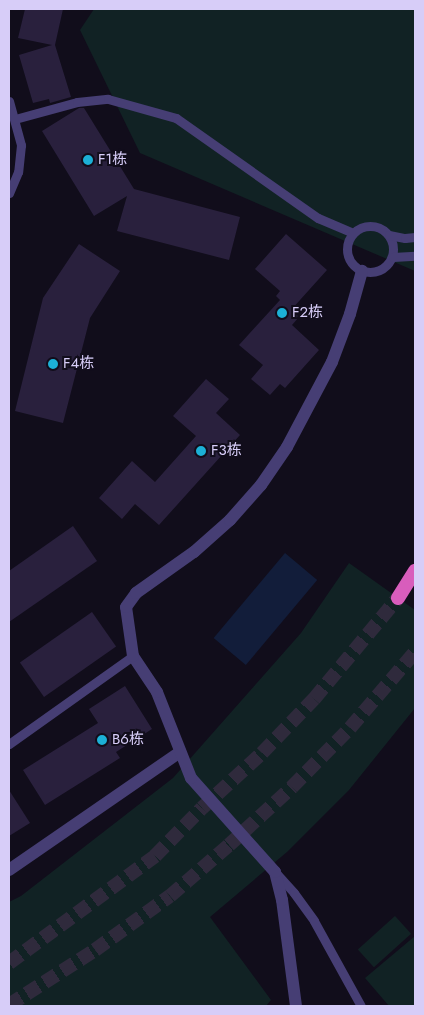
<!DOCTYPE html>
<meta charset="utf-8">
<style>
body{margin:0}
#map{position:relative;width:424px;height:1015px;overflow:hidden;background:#110d1b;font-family:Jost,"Noto Sans SC",sans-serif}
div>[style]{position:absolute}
.green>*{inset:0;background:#112224;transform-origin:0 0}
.water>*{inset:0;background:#121d3a;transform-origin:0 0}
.building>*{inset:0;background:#29203d;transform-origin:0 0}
.trunk-tunnel>*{height:14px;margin-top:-7px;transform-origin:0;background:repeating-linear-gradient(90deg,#2f2a3c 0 14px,transparent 0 21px)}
.service>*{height:9px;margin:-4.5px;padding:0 4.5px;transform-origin:4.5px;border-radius:4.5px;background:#463e74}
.service>.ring{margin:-4.5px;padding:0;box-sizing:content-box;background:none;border:9px solid #463e74;border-radius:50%}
.minor>*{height:12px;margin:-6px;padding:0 6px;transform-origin:6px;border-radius:6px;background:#463e74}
.trunk>*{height:14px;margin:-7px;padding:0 7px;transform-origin:7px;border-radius:7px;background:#d85dbc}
.dots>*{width:14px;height:14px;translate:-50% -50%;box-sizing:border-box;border:2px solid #110d1b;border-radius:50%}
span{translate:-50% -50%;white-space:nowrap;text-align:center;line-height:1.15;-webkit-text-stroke:4px #110d1b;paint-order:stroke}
.poi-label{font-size:15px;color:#d7cdf8}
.left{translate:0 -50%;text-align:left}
.frame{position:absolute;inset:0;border:10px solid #d7cdf8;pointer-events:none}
</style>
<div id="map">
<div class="green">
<div style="clip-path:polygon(94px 9px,415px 9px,415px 271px,140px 153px,80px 30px)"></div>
<div style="clip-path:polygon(349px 563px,415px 610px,415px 708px,349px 790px,287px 852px,210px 917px,271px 1000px,266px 1006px,9px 1006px,9px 902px,21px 896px,173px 778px,301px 633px)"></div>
<div style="left:395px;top:916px;width:24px;height:50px;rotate:48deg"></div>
<div style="clip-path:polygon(415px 936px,415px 1006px,389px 1006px,365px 978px)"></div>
</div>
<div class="water">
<div style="left:285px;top:553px;width:42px;height:111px;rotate:40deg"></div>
</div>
<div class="building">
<div style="clip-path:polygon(25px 9px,63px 9px,55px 45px,71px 97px,50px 103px,49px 99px,33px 103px,19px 55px,52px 45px,18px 38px)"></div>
<div style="clip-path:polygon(79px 108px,84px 108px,134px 189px,240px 217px,229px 260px,117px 231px,127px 196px,94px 216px,42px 131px)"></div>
<div style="clip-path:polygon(286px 234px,327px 270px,291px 310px,299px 317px,292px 325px,319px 350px,285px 388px,280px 384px,270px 395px,251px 379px,263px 365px,239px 345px,280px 300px,276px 296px,280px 291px,255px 269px)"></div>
<div style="clip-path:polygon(79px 244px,120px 271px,90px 318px,63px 423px,15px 411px,43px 298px)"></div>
<div style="clip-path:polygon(206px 379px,229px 399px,216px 413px,240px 435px,159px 525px,135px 504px,122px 519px,99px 498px,132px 461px,155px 482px,196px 436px,173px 416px)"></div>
<div style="clip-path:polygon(73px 526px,97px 561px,9px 622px,9px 571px)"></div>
<div style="left:92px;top:612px;width:42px;height:88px;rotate:55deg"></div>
<div style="clip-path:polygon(125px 686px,152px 729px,116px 752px,120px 758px,45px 805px,23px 770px,98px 723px,89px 709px)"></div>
<div style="clip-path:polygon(9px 790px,30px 823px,9px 836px)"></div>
</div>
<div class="trunk-tunnel">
<div style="left:9px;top:963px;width:181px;rotate:-36.2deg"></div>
<div style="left:155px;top:856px;width:67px;rotate:-45.6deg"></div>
<div style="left:202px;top:808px;width:81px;rotate:-42.5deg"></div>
<div style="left:262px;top:753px;width:75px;rotate:-46.1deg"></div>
<div style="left:314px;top:699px;width:131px;rotate:-50.3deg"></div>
<div style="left:9px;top:1005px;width:102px;rotate:-32.6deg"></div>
<div style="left:95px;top:950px;width:92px;rotate:-35.8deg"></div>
<div style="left:170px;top:896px;width:78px;rotate:-40.8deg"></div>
<div style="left:229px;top:845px;width:86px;rotate:-42.6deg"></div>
<div style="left:292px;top:787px;width:83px;rotate:-45.5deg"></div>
<div style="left:350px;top:728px;width:100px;rotate:-49.5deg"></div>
</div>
<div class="service">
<div style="left:9px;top:101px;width:46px;rotate:74.7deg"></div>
<div style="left:21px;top:145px;width:27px;rotate:96deg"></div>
<div style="left:18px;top:172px;width:23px;rotate:113deg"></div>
<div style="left:15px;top:119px;width:64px;rotate:-15.3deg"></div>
<div style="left:77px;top:102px;width:31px;rotate:-6deg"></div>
<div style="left:108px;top:99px;width:71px;rotate:15.6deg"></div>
<div style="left:176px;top:118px;width:174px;rotate:35.2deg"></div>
<div style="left:318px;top:218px;width:38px;rotate:23deg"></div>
<div class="ring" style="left:347px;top:226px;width:37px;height:37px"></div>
<div style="left:389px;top:235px;width:16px;rotate:11deg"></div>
<div style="left:405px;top:238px;width:10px;rotate:-6deg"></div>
<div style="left:393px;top:257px;width:22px;rotate:-3deg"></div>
<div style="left:9px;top:744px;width:152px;rotate:-35.4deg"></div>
<div style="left:277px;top:874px;width:25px;rotate:48deg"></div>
<div style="left:294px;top:893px;width:34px;rotate:54deg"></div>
<div style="left:314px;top:921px;width:97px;rotate:61.1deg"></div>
</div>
<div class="minor">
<div style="left:9px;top:870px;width:208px;rotate:-34.6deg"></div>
<div style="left:296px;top:1006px;width:107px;rotate:-97.5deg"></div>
<div style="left:282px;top:900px;width:29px;rotate:-104deg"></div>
<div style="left:275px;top:872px;width:126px;rotate:-131.8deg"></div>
<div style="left:191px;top:778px;width:92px;rotate:-111.6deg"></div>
<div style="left:157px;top:692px;width:43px;rotate:-123.7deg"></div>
<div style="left:133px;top:656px;width:49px;rotate:-98.1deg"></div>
<div style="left:126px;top:607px;width:17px;rotate:-54deg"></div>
<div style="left:136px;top:593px;width:71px;rotate:-35.3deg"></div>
<div style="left:194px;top:552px;width:48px;rotate:-41.6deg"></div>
<div style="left:230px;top:520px;width:47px;rotate:-48.5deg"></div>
<div style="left:261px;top:485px;width:46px;rotate:-55.6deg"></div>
<div style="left:287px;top:447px;width:96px;rotate:-62.1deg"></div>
<div style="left:332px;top:362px;width:51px;rotate:-69.4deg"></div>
<div style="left:350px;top:314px;width:45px;rotate:-74.4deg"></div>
</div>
<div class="trunk">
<div style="left:398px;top:598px;width:32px;rotate:-58deg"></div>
</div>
<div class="dots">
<div style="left:88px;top:160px;background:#1cb0d6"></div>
<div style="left:282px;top:313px;background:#1cb0d6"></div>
<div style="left:53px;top:364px;background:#1cb0d6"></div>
<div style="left:201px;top:451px;background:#1cb0d6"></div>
<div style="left:102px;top:740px;background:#1cb0d6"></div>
</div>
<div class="poi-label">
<span class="left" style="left:98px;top:160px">F1栋</span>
<span class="left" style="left:292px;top:313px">F2栋</span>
<span class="left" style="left:63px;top:364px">F4栋</span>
<span class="left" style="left:211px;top:451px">F3栋</span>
<span class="left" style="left:112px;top:740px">B6栋</span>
</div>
<div class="frame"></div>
</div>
